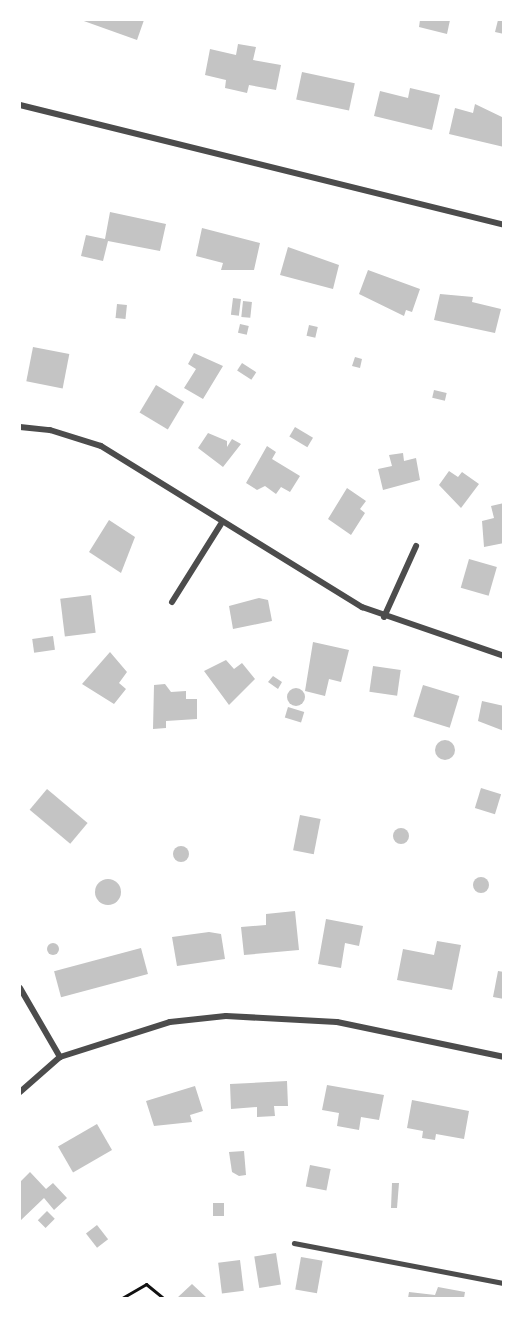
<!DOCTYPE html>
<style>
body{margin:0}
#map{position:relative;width:523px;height:1318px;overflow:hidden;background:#fff;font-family:Figtree,sans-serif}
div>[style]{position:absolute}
.building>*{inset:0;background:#c4c4c4;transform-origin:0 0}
.round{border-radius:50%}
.path>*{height:3px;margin:-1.5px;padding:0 1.5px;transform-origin:1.5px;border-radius:1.5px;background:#111}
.service>*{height:4.5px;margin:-2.25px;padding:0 2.25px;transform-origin:2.25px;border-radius:2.25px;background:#4c4c4c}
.minor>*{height:6px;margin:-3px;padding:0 3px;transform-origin:3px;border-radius:3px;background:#4c4c4c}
span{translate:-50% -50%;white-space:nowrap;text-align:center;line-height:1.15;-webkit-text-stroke:5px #fff;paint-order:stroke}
.frame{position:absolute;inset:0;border:21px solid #fff;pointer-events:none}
</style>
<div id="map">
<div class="building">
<div style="clip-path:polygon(81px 20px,144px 20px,137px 40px)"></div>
<div style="clip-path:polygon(420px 20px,450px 20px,447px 34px,419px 27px)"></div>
<div style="clip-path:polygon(498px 20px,504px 20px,504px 34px,495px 32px)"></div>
<div style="clip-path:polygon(238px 44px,256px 47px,253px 60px,281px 65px,276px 90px,249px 85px,247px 93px,234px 90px,225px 88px,226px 80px,205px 75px,210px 49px,236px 55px)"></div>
<div style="left:302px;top:72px;width:54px;height:28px;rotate:12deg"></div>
<div style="clip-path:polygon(410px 88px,440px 95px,432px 130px,374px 116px,380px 91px,408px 98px)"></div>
<div style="clip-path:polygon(475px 104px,504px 118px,504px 147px,449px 134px,455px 108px,473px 113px)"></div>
<div style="clip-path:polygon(110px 212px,166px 224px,160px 251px,108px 241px,103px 261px,81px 256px,86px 235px,105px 239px)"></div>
<div style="clip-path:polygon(202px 228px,260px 243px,254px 270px,221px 270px,223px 263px,196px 256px)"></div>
<div style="clip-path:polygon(288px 247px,339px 265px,333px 289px,280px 275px)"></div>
<div style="clip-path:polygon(368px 270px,420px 289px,412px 312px,406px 310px,404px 316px,359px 294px)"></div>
<div style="clip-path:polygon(440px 294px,473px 297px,472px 302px,501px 309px,495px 333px,434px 320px)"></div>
<div style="left:233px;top:298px;width:8px;height:17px;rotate:7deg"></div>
<div style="left:243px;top:301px;width:9px;height:16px;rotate:6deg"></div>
<div style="left:117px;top:304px;width:10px;height:14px;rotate:6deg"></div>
<div style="left:240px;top:324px;width:9px;height:9px;rotate:13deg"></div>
<div style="left:309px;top:325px;width:9px;height:11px;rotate:13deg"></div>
<div style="left:33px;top:347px;width:37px;height:35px;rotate:11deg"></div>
<div style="clip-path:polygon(194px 353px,223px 366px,203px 399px,184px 388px,196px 369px,188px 364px)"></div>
<div style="clip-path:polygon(355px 357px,362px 359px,360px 368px,352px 366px)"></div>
<div style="left:242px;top:363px;width:17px;height:9px;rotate:33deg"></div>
<div style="left:156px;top:385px;width:33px;height:32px;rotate:31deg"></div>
<div style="left:434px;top:390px;width:13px;height:8px;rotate:13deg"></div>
<div style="left:295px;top:427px;width:21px;height:11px;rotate:31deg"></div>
<div style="clip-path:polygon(208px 433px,227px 441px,227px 447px,232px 439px,241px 444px,223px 467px,198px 448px)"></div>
<div style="clip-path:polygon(267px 446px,276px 452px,272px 459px,300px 476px,290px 492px,281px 487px,276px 494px,265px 486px,257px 490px,246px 483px)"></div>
<div style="clip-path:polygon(403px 453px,404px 461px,416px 458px,420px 480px,383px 490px,378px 469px,392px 466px,389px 455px)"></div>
<div style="clip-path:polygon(449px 471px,458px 477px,462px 472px,479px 484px,461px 508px,439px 485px)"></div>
<div style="clip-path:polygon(347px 488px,366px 501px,360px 509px,365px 513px,351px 535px,328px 519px)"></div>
<div style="clip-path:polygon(504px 503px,504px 543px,484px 547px,482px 521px,494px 518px,491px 506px)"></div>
<div style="clip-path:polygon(109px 520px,135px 537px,121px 573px,89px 552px)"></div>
<div style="left:469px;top:559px;width:29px;height:30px;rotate:16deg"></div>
<div style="left:91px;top:595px;width:38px;height:31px;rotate:83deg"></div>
<div style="clip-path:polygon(259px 598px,268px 600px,272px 621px,233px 629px,229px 606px)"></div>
<div style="left:53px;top:636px;width:14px;height:21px;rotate:82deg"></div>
<div style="clip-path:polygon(313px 642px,349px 650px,341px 682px,329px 679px,325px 696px,305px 691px)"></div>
<div style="clip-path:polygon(110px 652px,127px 672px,119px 683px,126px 689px,114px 704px,82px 684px)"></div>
<div style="clip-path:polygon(226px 660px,234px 669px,242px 663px,255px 679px,229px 705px,204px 671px)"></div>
<div style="left:373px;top:666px;width:28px;height:26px;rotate:8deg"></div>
<div style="clip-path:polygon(273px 676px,282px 682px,278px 689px,268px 682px)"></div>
<div style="clip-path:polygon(165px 684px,171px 692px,186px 691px,186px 699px,197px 699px,197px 719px,166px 721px,166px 728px,153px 729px,154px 685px)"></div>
<div style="left:423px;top:685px;width:38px;height:33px;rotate:17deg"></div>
<div class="round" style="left:287px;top:688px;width:18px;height:18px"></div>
<div style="clip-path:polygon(482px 701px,504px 706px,504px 731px,478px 721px)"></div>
<div style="left:288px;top:707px;width:17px;height:11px;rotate:17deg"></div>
<div class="round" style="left:435px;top:740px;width:20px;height:20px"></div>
<div style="left:481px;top:788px;width:21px;height:21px;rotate:17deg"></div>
<div style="left:47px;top:789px;width:53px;height:27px;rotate:40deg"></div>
<div style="left:300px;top:815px;width:21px;height:36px;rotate:11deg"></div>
<div class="round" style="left:393px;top:828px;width:16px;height:16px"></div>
<div class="round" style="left:173px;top:846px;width:16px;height:16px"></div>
<div class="round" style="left:473px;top:877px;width:16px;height:16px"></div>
<div class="round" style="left:95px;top:879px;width:26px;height:26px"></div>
<div style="clip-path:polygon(295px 911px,299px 950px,244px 955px,241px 927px,266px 925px,266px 914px)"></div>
<div style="clip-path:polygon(326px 919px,363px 926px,359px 946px,345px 943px,341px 968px,318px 964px)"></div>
<div style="clip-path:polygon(209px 932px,221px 934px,225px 959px,177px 966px,172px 937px)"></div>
<div style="clip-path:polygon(437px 941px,461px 945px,452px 990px,397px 980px,403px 949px,434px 955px)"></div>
<div class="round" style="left:47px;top:943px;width:12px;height:12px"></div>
<div style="left:141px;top:948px;width:27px;height:90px;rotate:75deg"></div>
<div style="clip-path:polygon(504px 972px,504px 999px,493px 997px,498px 971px)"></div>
<div style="clip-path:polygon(287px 1081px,288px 1106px,274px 1106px,275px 1116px,257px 1117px,257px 1107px,231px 1109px,230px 1084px)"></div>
<div style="clip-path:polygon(327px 1085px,384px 1095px,379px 1120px,361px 1117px,359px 1130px,337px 1126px,339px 1113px,322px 1110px)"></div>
<div style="clip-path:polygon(195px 1086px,203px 1111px,190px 1115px,192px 1122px,154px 1126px,146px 1101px)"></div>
<div style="clip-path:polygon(412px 1100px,469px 1111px,464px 1139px,436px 1134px,435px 1140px,422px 1138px,423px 1131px,407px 1128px)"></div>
<div style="left:97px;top:1124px;width:30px;height:45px;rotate:60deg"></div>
<div style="clip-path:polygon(244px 1151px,246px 1175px,239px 1176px,232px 1172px,229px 1152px)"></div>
<div style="left:310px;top:1165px;width:21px;height:22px;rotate:11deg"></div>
<div style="clip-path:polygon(30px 1172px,46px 1189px,53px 1183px,67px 1198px,54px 1210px,44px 1198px,20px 1221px,20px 1182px)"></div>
<div style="clip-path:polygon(392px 1183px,399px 1183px,397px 1208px,391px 1208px)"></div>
<div style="left:213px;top:1203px;width:11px;height:13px"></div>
<div style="left:47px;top:1211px;width:11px;height:13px;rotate:45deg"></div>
<div style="left:97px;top:1225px;width:18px;height:14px;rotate:52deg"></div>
<div style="left:276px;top:1253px;width:32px;height:22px;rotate:81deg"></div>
<div style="left:301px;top:1257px;width:22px;height:33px;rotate:10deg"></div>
<div style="left:240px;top:1260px;width:31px;height:22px;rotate:83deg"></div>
<div style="clip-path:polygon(192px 1284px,207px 1298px,177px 1298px)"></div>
<div style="clip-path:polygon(438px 1287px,465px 1292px,464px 1298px,408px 1298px,409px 1292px,435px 1295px)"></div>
</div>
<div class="path">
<div style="left:122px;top:1298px;width:28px;rotate:-30deg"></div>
<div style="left:146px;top:1284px;width:22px;rotate:39deg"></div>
</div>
<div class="service">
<div style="left:294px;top:1243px;width:214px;rotate:10.8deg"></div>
</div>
<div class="minor">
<div style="left:20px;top:105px;width:499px;rotate:13.9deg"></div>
<div style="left:20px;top:427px;width:30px;rotate:6deg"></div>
<div style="left:50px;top:430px;width:53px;rotate:17.4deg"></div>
<div style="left:101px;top:446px;width:307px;rotate:31.7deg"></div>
<div style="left:362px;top:607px;width:150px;rotate:19deg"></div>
<div style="left:172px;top:602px;width:92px;rotate:-57.9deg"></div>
<div style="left:384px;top:617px;width:78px;rotate:-65.7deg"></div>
<div style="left:20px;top:988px;width:80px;rotate:59.9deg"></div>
<div style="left:20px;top:1092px;width:53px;rotate:-41.2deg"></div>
<div style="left:60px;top:1057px;width:115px;rotate:-17.7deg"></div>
<div style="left:170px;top:1022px;width:56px;rotate:-6.1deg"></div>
<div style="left:226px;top:1016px;width:111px;rotate:3.1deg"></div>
<div style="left:337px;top:1022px;width:171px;rotate:11.8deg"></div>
</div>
<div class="frame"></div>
</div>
